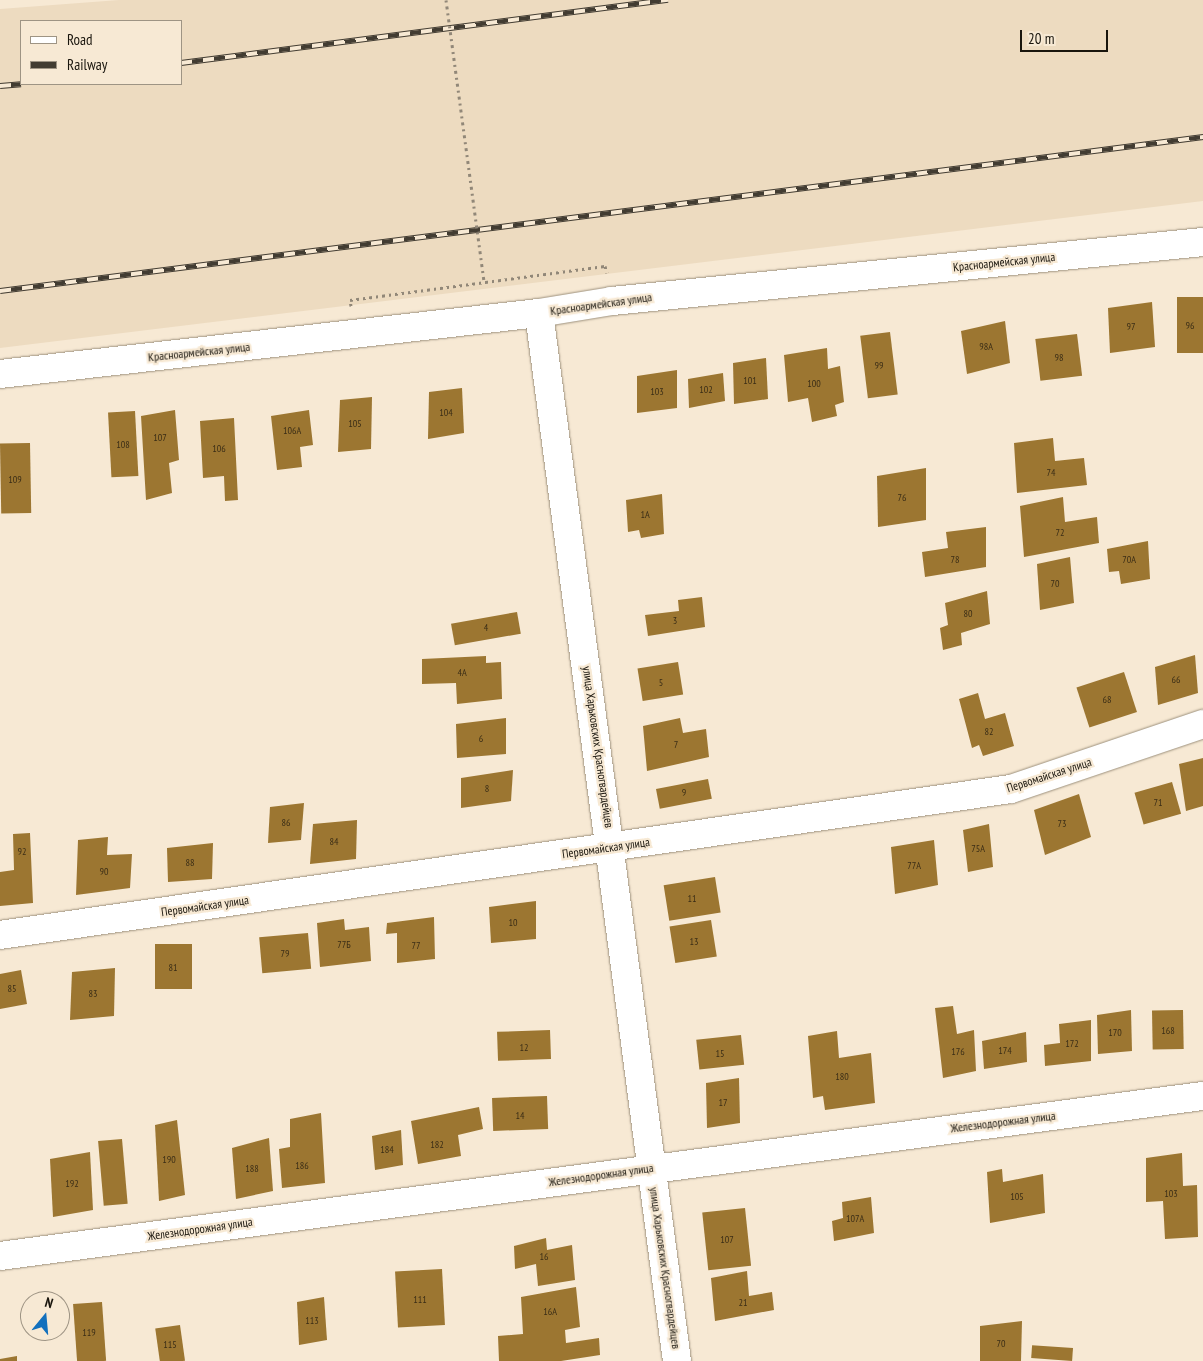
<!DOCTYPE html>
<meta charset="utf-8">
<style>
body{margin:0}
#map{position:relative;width:1203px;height:1361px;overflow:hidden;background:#f7e9d4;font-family:"PT Sans Narrow",sans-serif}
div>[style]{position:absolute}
.built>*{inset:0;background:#eddbc0}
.building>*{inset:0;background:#9c7631;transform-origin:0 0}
.path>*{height:3px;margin-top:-1.5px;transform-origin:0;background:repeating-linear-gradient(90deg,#918778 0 2.5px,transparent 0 6.5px)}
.roads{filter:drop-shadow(0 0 1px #9d917d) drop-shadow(0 0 1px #9d917d)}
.minor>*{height:28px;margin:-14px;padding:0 14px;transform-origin:14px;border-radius:14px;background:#fff}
.rail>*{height:5.5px;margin-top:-2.75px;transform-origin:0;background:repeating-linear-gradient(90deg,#f7e9d4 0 11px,#423c32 0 22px);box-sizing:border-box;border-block:1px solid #423c32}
.path-bridge>*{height:3px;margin-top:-1.5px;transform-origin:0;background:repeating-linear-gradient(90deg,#918778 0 2.5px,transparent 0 6.5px)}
span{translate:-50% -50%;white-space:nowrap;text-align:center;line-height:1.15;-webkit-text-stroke:4.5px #f7e9d4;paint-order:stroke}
.number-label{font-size:10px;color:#3a2d16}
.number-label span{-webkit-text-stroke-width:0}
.street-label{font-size:12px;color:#19150d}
.legend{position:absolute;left:20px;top:20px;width:162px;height:65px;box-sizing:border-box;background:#f7e9d4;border:1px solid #9e9484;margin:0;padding:6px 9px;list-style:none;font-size:15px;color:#19150d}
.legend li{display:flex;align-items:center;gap:10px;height:25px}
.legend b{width:25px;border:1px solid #9e9484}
.north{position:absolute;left:20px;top:1291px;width:50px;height:50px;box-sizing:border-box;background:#f7e9d4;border:1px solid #9e9484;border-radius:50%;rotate:17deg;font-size:14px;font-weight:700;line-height:20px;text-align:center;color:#19150d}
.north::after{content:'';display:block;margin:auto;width:18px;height:22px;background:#1370bd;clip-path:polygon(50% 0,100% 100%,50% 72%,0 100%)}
.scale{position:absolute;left:1020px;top:30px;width:88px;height:22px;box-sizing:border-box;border:2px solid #19150d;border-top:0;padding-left:6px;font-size:15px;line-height:18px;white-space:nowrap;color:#19150d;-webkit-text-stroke:4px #f7e9d4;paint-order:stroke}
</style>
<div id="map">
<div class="built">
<div style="clip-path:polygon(evenodd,119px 0,1203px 0,1203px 201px,0 348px,0 9px,119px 0,21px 21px,181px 21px,181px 84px,21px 84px,21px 21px)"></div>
</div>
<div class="building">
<div style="left:1203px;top:297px;width:56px;height:26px;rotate:90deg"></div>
<div style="clip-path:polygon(1152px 302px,1155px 347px,1110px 353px,1108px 308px)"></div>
<div style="clip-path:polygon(1005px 321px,1010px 363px,967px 374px,961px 331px)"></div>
<div style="left:890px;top:332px;width:63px;height:30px;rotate:83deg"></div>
<div style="left:1077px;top:334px;width:42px;height:42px;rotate:83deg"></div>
<div style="clip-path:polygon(827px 348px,828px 369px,840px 366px,844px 402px,835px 405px,837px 416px,812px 422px,808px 398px,788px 402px,784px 355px)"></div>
<div style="clip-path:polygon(766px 358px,768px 399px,734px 404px,733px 363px)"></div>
<div style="clip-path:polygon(677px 370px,677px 408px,637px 413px,637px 376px)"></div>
<div style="clip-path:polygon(723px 373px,725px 401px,689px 408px,688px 379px)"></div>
<div style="clip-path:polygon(462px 388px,464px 433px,428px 439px,429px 392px)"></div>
<div style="clip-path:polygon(372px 397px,371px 449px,338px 452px,340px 400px)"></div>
<div style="clip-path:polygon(175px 410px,179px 460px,169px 463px,172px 493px,146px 500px,141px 416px)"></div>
<div style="clip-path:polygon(309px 410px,313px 445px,300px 447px,302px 467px,277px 470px,271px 416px)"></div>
<div style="left:135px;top:411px;width:65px;height:27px;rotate:87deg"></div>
<div style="clip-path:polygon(234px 418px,238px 500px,225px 501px,224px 476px,203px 478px,200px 421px)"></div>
<div style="clip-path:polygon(1053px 438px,1055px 461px,1084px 458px,1087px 485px,1017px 493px,1014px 443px)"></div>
<div style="left:30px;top:443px;width:70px;height:30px;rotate:89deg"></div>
<div style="clip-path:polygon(926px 468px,926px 520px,878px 527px,877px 476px)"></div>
<div style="clip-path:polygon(662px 494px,664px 534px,641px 538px,639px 530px,628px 532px,626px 500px)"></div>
<div style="clip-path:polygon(1063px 497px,1065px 522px,1097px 517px,1099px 543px,1024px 557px,1020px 506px)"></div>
<div style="clip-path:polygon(986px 527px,986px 567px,925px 577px,922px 552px,948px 548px,946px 532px)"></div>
<div style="clip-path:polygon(1148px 541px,1150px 579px,1121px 584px,1119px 571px,1109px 572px,1107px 549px)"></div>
<div style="clip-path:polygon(1070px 557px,1074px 603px,1040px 610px,1037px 564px)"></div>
<div style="clip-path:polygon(987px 591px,990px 624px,961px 633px,962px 645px,943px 650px,940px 628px,948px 625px,945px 603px)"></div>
<div style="clip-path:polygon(702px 597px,705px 627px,648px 636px,645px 615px,679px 611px,678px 600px)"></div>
<div style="left:517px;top:612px;width:22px;height:67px;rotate:80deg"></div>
<div style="clip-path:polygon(1195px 655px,1198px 693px,1158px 705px,1155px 667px)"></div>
<div style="clip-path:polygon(486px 656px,486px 663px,501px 662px,502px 699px,457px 704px,456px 683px,422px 684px,422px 659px)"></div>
<div style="left:678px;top:662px;width:33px;height:41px;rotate:81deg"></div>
<div style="left:1124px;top:672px;width:42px;height:50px;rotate:72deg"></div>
<div style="clip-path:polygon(978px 693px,985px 719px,1005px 713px,1014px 746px,983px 756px,979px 745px,972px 748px,959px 699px)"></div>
<div style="clip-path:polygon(506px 718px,506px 754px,457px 758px,456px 724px)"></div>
<div style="clip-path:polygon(680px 718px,683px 733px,706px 729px,709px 757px,647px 771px,643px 726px)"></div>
<div style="clip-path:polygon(1203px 758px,1203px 806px,1186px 811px,1179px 764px)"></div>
<div style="clip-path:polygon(513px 770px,511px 801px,461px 808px,461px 778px)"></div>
<div style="left:708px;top:779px;width:20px;height:53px;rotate:79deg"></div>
<div style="left:1172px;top:782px;width:33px;height:39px;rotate:74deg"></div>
<div style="clip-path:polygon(1079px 794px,1091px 837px,1045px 855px,1034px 810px)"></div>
<div style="clip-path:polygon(304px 803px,301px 840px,268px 843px,270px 807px)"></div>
<div style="clip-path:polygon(357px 820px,356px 859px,310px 864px,313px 824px)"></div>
<div style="clip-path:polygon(989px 824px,993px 867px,968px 872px,963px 830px)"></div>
<div style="clip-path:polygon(30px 833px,33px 903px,0 906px,0 872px,14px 870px,13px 834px)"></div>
<div style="clip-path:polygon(108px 837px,107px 855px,132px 854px,130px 888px,76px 895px,78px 840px)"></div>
<div style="clip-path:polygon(934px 840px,938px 885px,895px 894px,891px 847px)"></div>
<div style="clip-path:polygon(213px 843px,212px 879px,168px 882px,167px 848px)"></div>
<div style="left:715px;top:877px;width:36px;height:52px;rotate:81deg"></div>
<div style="clip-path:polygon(536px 901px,536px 939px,491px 943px,489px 907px)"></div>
<div style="clip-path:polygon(434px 917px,435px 959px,397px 963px,397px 933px,386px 934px,387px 923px)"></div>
<div style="clip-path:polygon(344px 919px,345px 930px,369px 927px,371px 961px,320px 967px,317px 923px)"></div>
<div style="left:711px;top:920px;width:37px;height:42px;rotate:81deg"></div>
<div style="left:308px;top:933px;width:36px;height:49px;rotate:85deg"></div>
<div style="left:192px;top:944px;width:45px;height:37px;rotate:90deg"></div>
<div style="clip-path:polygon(115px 968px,114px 1016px,70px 1020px,72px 972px)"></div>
<div style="clip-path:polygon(21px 970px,27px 1004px,0 1009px,0 974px)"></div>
<div style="clip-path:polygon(953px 1006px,957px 1034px,974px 1030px,976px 1071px,943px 1078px,935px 1008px)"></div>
<div style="clip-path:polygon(1131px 1010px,1132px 1051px,1098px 1054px,1097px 1015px)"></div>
<div style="left:1183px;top:1010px;width:39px;height:31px;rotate:89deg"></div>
<div style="clip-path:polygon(1091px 1020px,1091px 1061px,1045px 1066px,1044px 1045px,1060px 1043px,1059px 1024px)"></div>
<div style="left:550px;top:1030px;width:29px;height:53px;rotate:88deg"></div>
<div style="clip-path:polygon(837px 1031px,839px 1058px,871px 1053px,875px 1103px,825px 1110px,823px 1096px,813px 1098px,808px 1036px)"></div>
<div style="clip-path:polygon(1026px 1032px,1027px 1062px,984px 1069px,982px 1041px)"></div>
<div style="left:741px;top:1035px;width:30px;height:45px;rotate:84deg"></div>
<div style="clip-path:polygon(739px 1078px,740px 1123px,707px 1128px,706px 1083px)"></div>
<div style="left:547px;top:1096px;width:33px;height:55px;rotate:88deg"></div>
<div style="clip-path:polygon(479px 1107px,483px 1129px,458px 1135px,461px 1156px,418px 1164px,411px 1121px)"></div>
<div style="clip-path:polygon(321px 1113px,325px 1183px,282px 1188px,279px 1149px,290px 1147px,290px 1119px)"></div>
<div style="clip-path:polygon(177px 1120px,185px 1195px,159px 1201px,155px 1125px)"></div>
<div style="clip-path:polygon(401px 1130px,403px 1165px,375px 1170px,372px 1136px)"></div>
<div style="clip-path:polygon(269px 1138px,273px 1191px,236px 1199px,232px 1148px)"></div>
<div style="left:122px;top:1139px;width:65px;height:24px;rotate:85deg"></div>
<div style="clip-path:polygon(90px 1152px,93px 1210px,53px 1217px,50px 1159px)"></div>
<div style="clip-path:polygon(1182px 1153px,1183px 1186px,1197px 1185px,1198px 1237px,1165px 1239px,1163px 1201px,1146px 1202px,1146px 1158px)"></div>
<div style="clip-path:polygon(1002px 1169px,1003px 1182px,1043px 1174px,1045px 1213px,990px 1223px,987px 1172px)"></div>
<div style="clip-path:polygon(871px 1197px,874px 1233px,834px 1241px,832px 1221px,843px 1218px,842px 1202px)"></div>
<div style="left:745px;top:1208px;width:58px;height:43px;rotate:84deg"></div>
<div style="clip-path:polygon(546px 1238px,547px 1250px,572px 1245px,575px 1280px,538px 1286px,536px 1264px,515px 1269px,514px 1246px)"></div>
<div style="left:442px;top:1269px;width:56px;height:47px;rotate:87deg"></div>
<div style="clip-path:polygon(747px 1271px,749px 1296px,772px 1292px,774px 1310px,715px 1321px,711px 1278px)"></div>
<div style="clip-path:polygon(576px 1287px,580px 1327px,565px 1330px,566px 1343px,599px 1338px,600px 1355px,561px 1361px,499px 1361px,498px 1336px,523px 1334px,521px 1297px)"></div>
<div style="clip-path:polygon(324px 1297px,327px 1340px,299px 1345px,297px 1302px)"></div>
<div style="left:102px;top:1302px;width:59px;height:29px;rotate:86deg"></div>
<div style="clip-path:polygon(1022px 1321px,1021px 1361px,980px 1361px,980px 1326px)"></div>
<div style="left:180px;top:1325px;width:36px;height:25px;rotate:82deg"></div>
<div style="left:1073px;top:1348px;width:13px;height:41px;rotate:94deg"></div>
<div style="clip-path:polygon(17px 1356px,17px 1361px,0 1361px,0 1359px)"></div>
</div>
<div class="path">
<div style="left:351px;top:306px;width:6px;rotate:-99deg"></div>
<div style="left:350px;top:300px;width:257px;rotate:-7.6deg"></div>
<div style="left:605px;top:266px;width:7px;rotate:74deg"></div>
</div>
<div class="roads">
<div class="minor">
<div style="left:539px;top:313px;width:1057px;rotate:82.5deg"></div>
<div style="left:0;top:374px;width:542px;rotate:-6.46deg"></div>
<div style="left:539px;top:313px;width:74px;rotate:-9.3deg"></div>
<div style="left:612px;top:301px;width:594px;rotate:-5.7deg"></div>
<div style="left:0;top:935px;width:1021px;rotate:-8.22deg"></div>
<div style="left:1011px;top:789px;width:203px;rotate:-18.7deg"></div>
<div style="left:0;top:1256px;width:1214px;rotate:-7.58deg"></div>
</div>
</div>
<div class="rail">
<div style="left:181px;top:63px;width:491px;rotate:-7.4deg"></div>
<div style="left:0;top:86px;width:21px;rotate:-5deg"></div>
<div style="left:0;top:291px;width:1213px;rotate:-7.29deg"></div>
</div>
<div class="path-bridge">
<div style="left:446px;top:0;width:285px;rotate:82.3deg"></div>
</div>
<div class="number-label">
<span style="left:1190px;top:326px">96</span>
<span style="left:1131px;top:327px">97</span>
<span style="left:986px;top:347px">98А</span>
<span style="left:1059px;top:358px">98</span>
<span style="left:879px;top:366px">99</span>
<span style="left:750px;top:381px">101</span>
<span style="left:814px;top:384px">100</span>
<span style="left:706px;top:390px">102</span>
<span style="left:657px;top:392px">103</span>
<span style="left:446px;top:413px">104</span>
<span style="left:355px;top:424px">105</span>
<span style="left:292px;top:431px">106А</span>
<span style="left:160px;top:438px">107</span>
<span style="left:123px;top:445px">108</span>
<span style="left:219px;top:449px">106</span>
<span style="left:1051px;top:473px">74</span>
<span style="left:15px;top:480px">109</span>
<span style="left:902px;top:498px">76</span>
<span style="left:645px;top:515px">1А</span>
<span style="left:1060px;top:533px">72</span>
<span style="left:955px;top:560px">78</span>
<span style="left:1129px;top:560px">70А</span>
<span style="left:1055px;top:584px">70</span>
<span style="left:968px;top:614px">80</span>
<span style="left:675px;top:621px">3</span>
<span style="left:486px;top:628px">4</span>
<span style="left:462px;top:673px">4А</span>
<span style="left:1176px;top:680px">66</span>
<span style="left:661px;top:683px">5</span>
<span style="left:1107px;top:700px">68</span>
<span style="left:989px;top:732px">82</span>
<span style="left:481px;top:739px">6</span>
<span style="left:676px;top:745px">7</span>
<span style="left:487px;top:789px">8</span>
<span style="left:684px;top:793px">9</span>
<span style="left:1158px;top:803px">71</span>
<span style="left:286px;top:823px">86</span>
<span style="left:1062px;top:824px">73</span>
<span style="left:334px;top:842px">84</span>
<span style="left:978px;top:849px">75А</span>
<span style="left:22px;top:852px">92</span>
<span style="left:190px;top:863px">88</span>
<span style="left:914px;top:866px">77А</span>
<span style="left:104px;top:872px">90</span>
<span style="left:692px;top:899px">11</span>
<span style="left:513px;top:923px">10</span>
<span style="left:694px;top:942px">13</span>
<span style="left:344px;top:945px">77Б</span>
<span style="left:416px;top:946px">77</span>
<span style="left:285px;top:954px">79</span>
<span style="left:173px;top:968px">81</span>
<span style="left:12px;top:989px">85</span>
<span style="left:93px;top:994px">83</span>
<span style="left:1168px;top:1031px">168</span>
<span style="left:1115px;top:1033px">170</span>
<span style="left:1072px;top:1044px">172</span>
<span style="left:524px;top:1048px">12</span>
<span style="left:1005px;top:1051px">174</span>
<span style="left:958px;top:1052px">176</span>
<span style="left:720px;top:1054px">15</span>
<span style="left:842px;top:1077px">180</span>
<span style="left:723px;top:1103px">17</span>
<span style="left:520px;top:1116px">14</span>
<span style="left:437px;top:1145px">182</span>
<span style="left:387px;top:1150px">184</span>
<span style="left:169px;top:1160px">190</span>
<span style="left:302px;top:1166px">186</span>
<span style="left:252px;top:1169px">188</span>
<span style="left:72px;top:1184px">192</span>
<span style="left:1171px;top:1194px">103</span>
<span style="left:1017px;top:1197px">105</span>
<span style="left:855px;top:1219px">107А</span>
<span style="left:727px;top:1240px">107</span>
<span style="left:544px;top:1257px">16</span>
<span style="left:420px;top:1300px">111</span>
<span style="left:743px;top:1303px">21</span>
<span style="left:550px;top:1312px">16А</span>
<span style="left:312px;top:1321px">113</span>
<span style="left:89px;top:1333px">119</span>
<span style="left:1001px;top:1344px">70</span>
<span style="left:170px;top:1345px">115</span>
</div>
<div class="street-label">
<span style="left:1004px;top:262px;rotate:-6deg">Красноармейская улица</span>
<span style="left:601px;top:304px;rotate:-8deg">Красноармейская улица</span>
<span style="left:199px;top:352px;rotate:-6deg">Красноармейская улица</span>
<span style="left:598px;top:747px;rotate:82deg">улица Харьковских Красногвардейцев</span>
<span style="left:1049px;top:775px;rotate:-18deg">Первомайская улица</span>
<span style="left:606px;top:848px;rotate:-8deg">Первомайская улица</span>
<span style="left:205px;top:906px;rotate:-8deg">Первомайская улица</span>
<span style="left:1003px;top:1122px;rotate:-7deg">Железнодорожная улица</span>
<span style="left:601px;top:1175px;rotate:-8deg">Железнодорожная улица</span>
<span style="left:200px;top:1229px;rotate:-8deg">Железнодорожная улица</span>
<span style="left:665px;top:1268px;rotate:82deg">улица Харьковских Красногвардейцев</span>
</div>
<ul class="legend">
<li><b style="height:6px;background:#fff"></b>Road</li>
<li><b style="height:6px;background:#423c32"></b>Railway</li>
</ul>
<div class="north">N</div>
<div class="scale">20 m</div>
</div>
